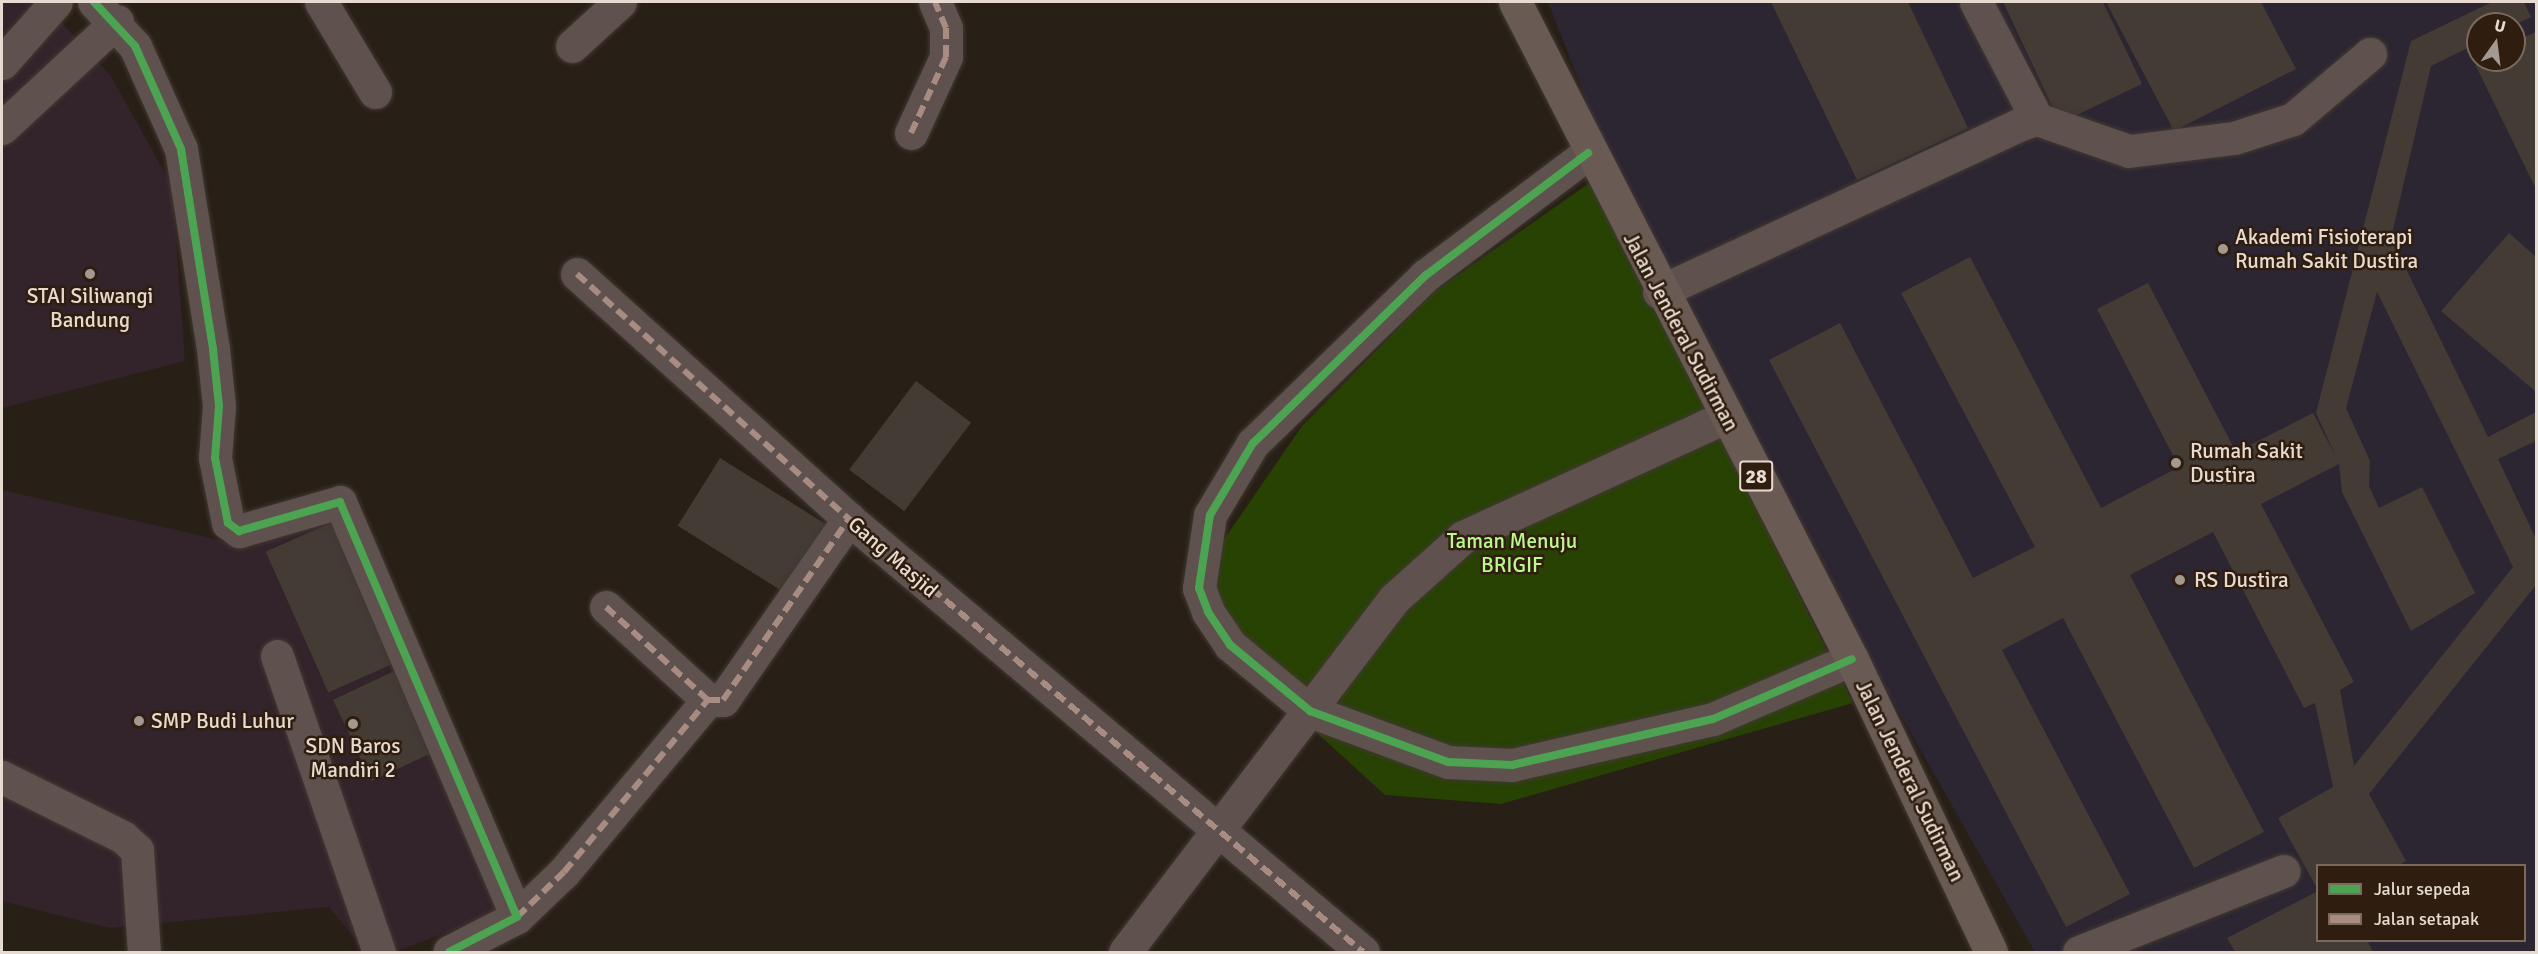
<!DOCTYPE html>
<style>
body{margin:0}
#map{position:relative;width:2538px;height:954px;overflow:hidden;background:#281f16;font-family:Signika,sans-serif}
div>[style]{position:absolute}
.education>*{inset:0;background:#33232b}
.medical>*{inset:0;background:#2c2532}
.green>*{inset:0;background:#274203}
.building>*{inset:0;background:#443b35;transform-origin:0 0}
.roads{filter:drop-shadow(0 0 2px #413932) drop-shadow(0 0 2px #413932)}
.minor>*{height:33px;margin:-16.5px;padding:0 16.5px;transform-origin:16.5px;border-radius:16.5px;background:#5e514e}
.major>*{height:33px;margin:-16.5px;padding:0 16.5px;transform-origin:16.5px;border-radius:16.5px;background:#6a5a54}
.quiet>*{height:6px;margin-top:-3px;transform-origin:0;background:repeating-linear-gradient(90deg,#a88b81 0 12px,transparent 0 18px)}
.cycleway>*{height:8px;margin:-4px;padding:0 4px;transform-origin:4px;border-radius:4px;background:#4ca352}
.dots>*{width:16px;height:16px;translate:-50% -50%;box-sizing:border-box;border:3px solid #2f1e0f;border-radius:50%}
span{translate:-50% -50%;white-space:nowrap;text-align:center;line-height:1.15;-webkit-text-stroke:5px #2f1e0f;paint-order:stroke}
.shield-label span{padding:2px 4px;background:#2f1e0f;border:2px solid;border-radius:4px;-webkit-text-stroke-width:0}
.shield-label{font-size:20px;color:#e7dbd1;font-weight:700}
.poi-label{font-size:21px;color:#e7dbd1}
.left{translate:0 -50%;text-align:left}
.street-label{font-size:21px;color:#e7dbd1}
.park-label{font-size:21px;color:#bcf98c}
.frame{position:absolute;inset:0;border:3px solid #e7dbd1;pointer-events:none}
.legend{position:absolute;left:2316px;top:864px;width:210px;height:78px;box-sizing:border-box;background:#2f1e0f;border:2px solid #796a5d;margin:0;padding:8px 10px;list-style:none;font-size:18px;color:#e7dbd1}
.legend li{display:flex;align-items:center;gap:12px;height:30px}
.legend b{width:30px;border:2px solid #796a5d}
.north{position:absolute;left:2466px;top:12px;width:60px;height:60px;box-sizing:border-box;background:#2f1e0f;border:2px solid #796a5d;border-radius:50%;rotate:14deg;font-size:16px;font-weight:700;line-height:24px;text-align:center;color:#e7dbd1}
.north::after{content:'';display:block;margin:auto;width:21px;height:27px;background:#a49990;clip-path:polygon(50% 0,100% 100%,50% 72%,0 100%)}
</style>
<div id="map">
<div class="education">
<div style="clip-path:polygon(2px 2px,42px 2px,111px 76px,172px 186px,185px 361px,2px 408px)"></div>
<div style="clip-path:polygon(2px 490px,224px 541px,340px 507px,506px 910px,395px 952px,366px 952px,329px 907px,109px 928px,2px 901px)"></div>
</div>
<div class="medical">
<div style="clip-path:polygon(evenodd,1548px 2px,2536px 2px,2536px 952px,2035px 952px,1662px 294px,1548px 2px,2478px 24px,2514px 24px,2514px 60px,2478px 60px,2478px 24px,1548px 2px,2318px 866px,2524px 866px,2524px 940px,2318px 940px,2318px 866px)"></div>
</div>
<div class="green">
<div style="clip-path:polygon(1592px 181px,1853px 703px,1501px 804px,1385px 795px,1200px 626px,1214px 554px,1302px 426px,1434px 292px)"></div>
</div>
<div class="building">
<div style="clip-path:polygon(1771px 2px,1908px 2px,1968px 128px,1857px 180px)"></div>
<div style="clip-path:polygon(2003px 2px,2103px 2px,2142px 84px,2060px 123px)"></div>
<div style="clip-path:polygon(2106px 2px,2261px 2px,2296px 69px,2174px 131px)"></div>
<div style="clip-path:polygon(evenodd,2492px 2px,2524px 2px,2531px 17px,2514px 25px,2478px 24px,2478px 43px,2431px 66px,2391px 238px,2488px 437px,2536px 412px,2536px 441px,2498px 459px,2536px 539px,2536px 585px,2369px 794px,2406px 861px,2397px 866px,2318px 866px,2318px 890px,2278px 818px,2333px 787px,2315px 703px,2304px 708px,2213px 532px,2130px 575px,2264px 832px,2194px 868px,2063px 618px,2002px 650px,2130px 894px,2066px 927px,1769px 360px,1840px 323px,1973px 578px,2035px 547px,1901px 293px,1970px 257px,2101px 508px,2179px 467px,2097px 309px,2148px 283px,2236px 452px,2313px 413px,2336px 457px,2316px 413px,2411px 41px,2492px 2px,2377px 292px,2513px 567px,2354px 766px,2340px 690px,2354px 682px,2261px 504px,2339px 464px,2342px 492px,2411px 631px,2475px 593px,2422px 487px,2379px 508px,2369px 486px,2370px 461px,2346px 408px,2377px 292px)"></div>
<div style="clip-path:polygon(2536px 32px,2536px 189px,2474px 62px,2514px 60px,2514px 42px)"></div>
<div style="clip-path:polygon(2509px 233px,2536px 257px,2536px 392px,2441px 311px)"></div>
<div style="left:916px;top:381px;width:69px;height:111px;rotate:37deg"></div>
<div style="left:720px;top:458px;width:125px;height:80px;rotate:32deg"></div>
<div style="left:337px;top:520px;width:154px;height:78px;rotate:66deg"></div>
<div style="left:401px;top:668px;width:90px;height:75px;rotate:65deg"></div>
<div style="clip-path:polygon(2318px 891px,2318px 940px,2367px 940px,2373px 952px,2235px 952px,2227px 938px)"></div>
</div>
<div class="roads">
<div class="minor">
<div style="left:94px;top:2px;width:60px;rotate:47deg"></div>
<div style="left:135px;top:46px;width:113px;rotate:65.9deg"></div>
<div style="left:181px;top:149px;width:203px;rotate:80.9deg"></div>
<div style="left:213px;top:349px;width:57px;rotate:84deg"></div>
<div style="left:219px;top:406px;width:52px;rotate:94.4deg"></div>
<div style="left:215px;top:458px;width:66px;rotate:78.7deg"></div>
<div style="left:228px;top:523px;width:14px;rotate:36deg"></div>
<div style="left:239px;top:531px;width:105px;rotate:-16deg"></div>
<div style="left:340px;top:502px;width:451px;rotate:66.9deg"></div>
<div style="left:517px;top:917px;width:76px;rotate:152.8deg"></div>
<div style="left:321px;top:2px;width:105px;rotate:59deg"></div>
<div style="left:1976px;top:2px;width:132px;rotate:62.5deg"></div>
<div style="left:572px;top:46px;width:65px;rotate:-42.5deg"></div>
<div style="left:2px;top:63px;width:81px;rotate:-48.5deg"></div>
<div style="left:2px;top:128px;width:157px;rotate:-42.9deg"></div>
<div style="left:911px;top:133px;width:84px;rotate:-65.3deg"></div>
<div style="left:946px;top:57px;width:29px;rotate:-90deg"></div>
<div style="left:946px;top:28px;width:28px;rotate:-113deg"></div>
<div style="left:1588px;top:153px;width:203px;rotate:143deg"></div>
<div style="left:1426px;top:275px;width:241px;rotate:135.8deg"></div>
<div style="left:1253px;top:443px;width:84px;rotate:120.8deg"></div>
<div style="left:1210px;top:515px;width:74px;rotate:98.6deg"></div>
<div style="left:1199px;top:588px;width:26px;rotate:69deg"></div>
<div style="left:1208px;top:612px;width:40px;rotate:56deg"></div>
<div style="left:1230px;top:645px;width:104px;rotate:39.5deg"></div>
<div style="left:1310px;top:711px;width:147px;rotate:20.3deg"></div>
<div style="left:1448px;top:762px;width:64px;rotate:2.7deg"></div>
<div style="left:1512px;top:765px;width:206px;rotate:-12.9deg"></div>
<div style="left:1713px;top:719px;width:151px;rotate:-23.3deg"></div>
<div style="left:577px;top:274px;width:366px;rotate:42deg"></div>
<div style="left:849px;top:519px;width:672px;rotate:40.11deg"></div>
<div style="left:1659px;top:292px;width:396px;rotate:-24.9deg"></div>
<div style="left:2018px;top:125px;width:20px;rotate:-18deg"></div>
<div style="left:2037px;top:119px;width:97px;rotate:19.2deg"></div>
<div style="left:2129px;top:151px;width:106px;rotate:-7.1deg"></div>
<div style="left:2234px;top:138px;width:62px;rotate:-17.9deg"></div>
<div style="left:2293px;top:119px;width:101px;rotate:-40.2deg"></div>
<div style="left:606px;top:607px;width:138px;rotate:42.4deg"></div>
<div style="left:708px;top:700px;width:15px"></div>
<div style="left:723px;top:700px;width:221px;rotate:-55.2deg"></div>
<div style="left:277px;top:656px;width:313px;rotate:71deg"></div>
<div style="left:2px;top:777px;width:135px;rotate:26.4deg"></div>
<div style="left:123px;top:837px;width:19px;rotate:43deg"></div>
<div style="left:137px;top:850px;width:102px;rotate:86.1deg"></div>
<div style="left:517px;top:917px;width:65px;rotate:-43.8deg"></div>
<div style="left:564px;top:872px;width:224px;rotate:-50.1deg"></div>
<div style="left:1125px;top:952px;width:445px;rotate:-52.7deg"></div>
<div style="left:1395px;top:598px;width:91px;rotate:-41.9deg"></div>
<div style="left:1463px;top:537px;width:288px;rotate:-24.6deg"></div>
<div style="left:2079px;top:952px;width:220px;rotate:-21.6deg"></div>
</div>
<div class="major">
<div style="left:1515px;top:2px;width:738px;rotate:62.85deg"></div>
<div style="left:1852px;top:659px;width:324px;rotate:64.6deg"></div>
</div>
</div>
<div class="quiet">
<div style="left:911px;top:133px;width:84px;rotate:-65.3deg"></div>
<div style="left:946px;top:57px;width:29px;rotate:-90deg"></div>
<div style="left:946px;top:28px;width:28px;rotate:-113deg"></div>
<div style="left:577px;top:274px;width:366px;rotate:42deg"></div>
<div style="left:849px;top:519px;width:672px;rotate:40.11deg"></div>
<div style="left:606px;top:607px;width:138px;rotate:42.4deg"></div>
<div style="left:708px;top:700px;width:15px"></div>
<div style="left:723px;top:700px;width:221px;rotate:-55.2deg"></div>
<div style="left:517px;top:917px;width:65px;rotate:-43.8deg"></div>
<div style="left:564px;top:872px;width:224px;rotate:-50.1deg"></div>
</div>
<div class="cycleway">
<div style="left:94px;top:2px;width:60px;rotate:47deg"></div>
<div style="left:135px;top:46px;width:113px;rotate:65.9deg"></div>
<div style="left:181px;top:149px;width:203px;rotate:80.9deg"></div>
<div style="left:213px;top:349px;width:57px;rotate:84deg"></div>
<div style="left:219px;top:406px;width:52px;rotate:94.4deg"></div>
<div style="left:215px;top:458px;width:66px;rotate:78.7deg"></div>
<div style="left:228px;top:523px;width:14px;rotate:36deg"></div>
<div style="left:239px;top:531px;width:105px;rotate:-16deg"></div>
<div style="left:340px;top:502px;width:451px;rotate:66.9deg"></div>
<div style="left:517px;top:917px;width:76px;rotate:152.8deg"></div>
<div style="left:1588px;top:153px;width:203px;rotate:143deg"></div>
<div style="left:1426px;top:275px;width:241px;rotate:135.8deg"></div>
<div style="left:1253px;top:443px;width:84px;rotate:120.8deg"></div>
<div style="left:1210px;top:515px;width:74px;rotate:98.6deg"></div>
<div style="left:1199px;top:588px;width:26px;rotate:69deg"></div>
<div style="left:1208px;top:612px;width:40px;rotate:56deg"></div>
<div style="left:1230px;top:645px;width:104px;rotate:39.5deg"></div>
<div style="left:1310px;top:711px;width:147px;rotate:20.3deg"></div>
<div style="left:1448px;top:762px;width:64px;rotate:2.7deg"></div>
<div style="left:1512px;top:765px;width:206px;rotate:-12.9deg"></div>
<div style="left:1713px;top:719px;width:151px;rotate:-23.3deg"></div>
</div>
<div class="dots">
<div style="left:2223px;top:249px;background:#a49990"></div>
<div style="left:90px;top:274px;background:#a49990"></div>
<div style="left:2176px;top:463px;background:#a49990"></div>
<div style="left:2180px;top:580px;background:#a49990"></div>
<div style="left:139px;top:721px;background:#a49990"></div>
<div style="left:353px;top:724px;background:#a49990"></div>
</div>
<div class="shield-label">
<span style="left:1756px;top:476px">28</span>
</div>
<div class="poi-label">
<span class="left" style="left:2235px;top:249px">Akademi Fisioterapi<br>Rumah Sakit Dustira</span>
<span style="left:90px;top:308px">STAI Siliwangi<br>Bandung</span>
<span class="left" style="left:2190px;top:463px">Rumah Sakit<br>Dustira</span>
<span class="left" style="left:2194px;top:580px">RS Dustira</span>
<span class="left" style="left:151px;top:721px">SMP Budi Luhur</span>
<span style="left:353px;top:758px">SDN Baros<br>Mandiri 2</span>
</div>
<div class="street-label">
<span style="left:1681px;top:332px;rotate:62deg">Jalan Jenderal Sudirman</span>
<span style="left:893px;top:557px;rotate:41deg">Gang Masjid</span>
<span style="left:1910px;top:781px;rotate:64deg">Jalan Jenderal Sudirman</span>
</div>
<div class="park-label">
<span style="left:1512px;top:553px">Taman Menuju<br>BRIGIF</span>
</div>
<div class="frame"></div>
<ul class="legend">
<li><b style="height:8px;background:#4ca352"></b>Jalur sepeda</li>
<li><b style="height:8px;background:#a88b81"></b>Jalan setapak</li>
</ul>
<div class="north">U</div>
</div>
